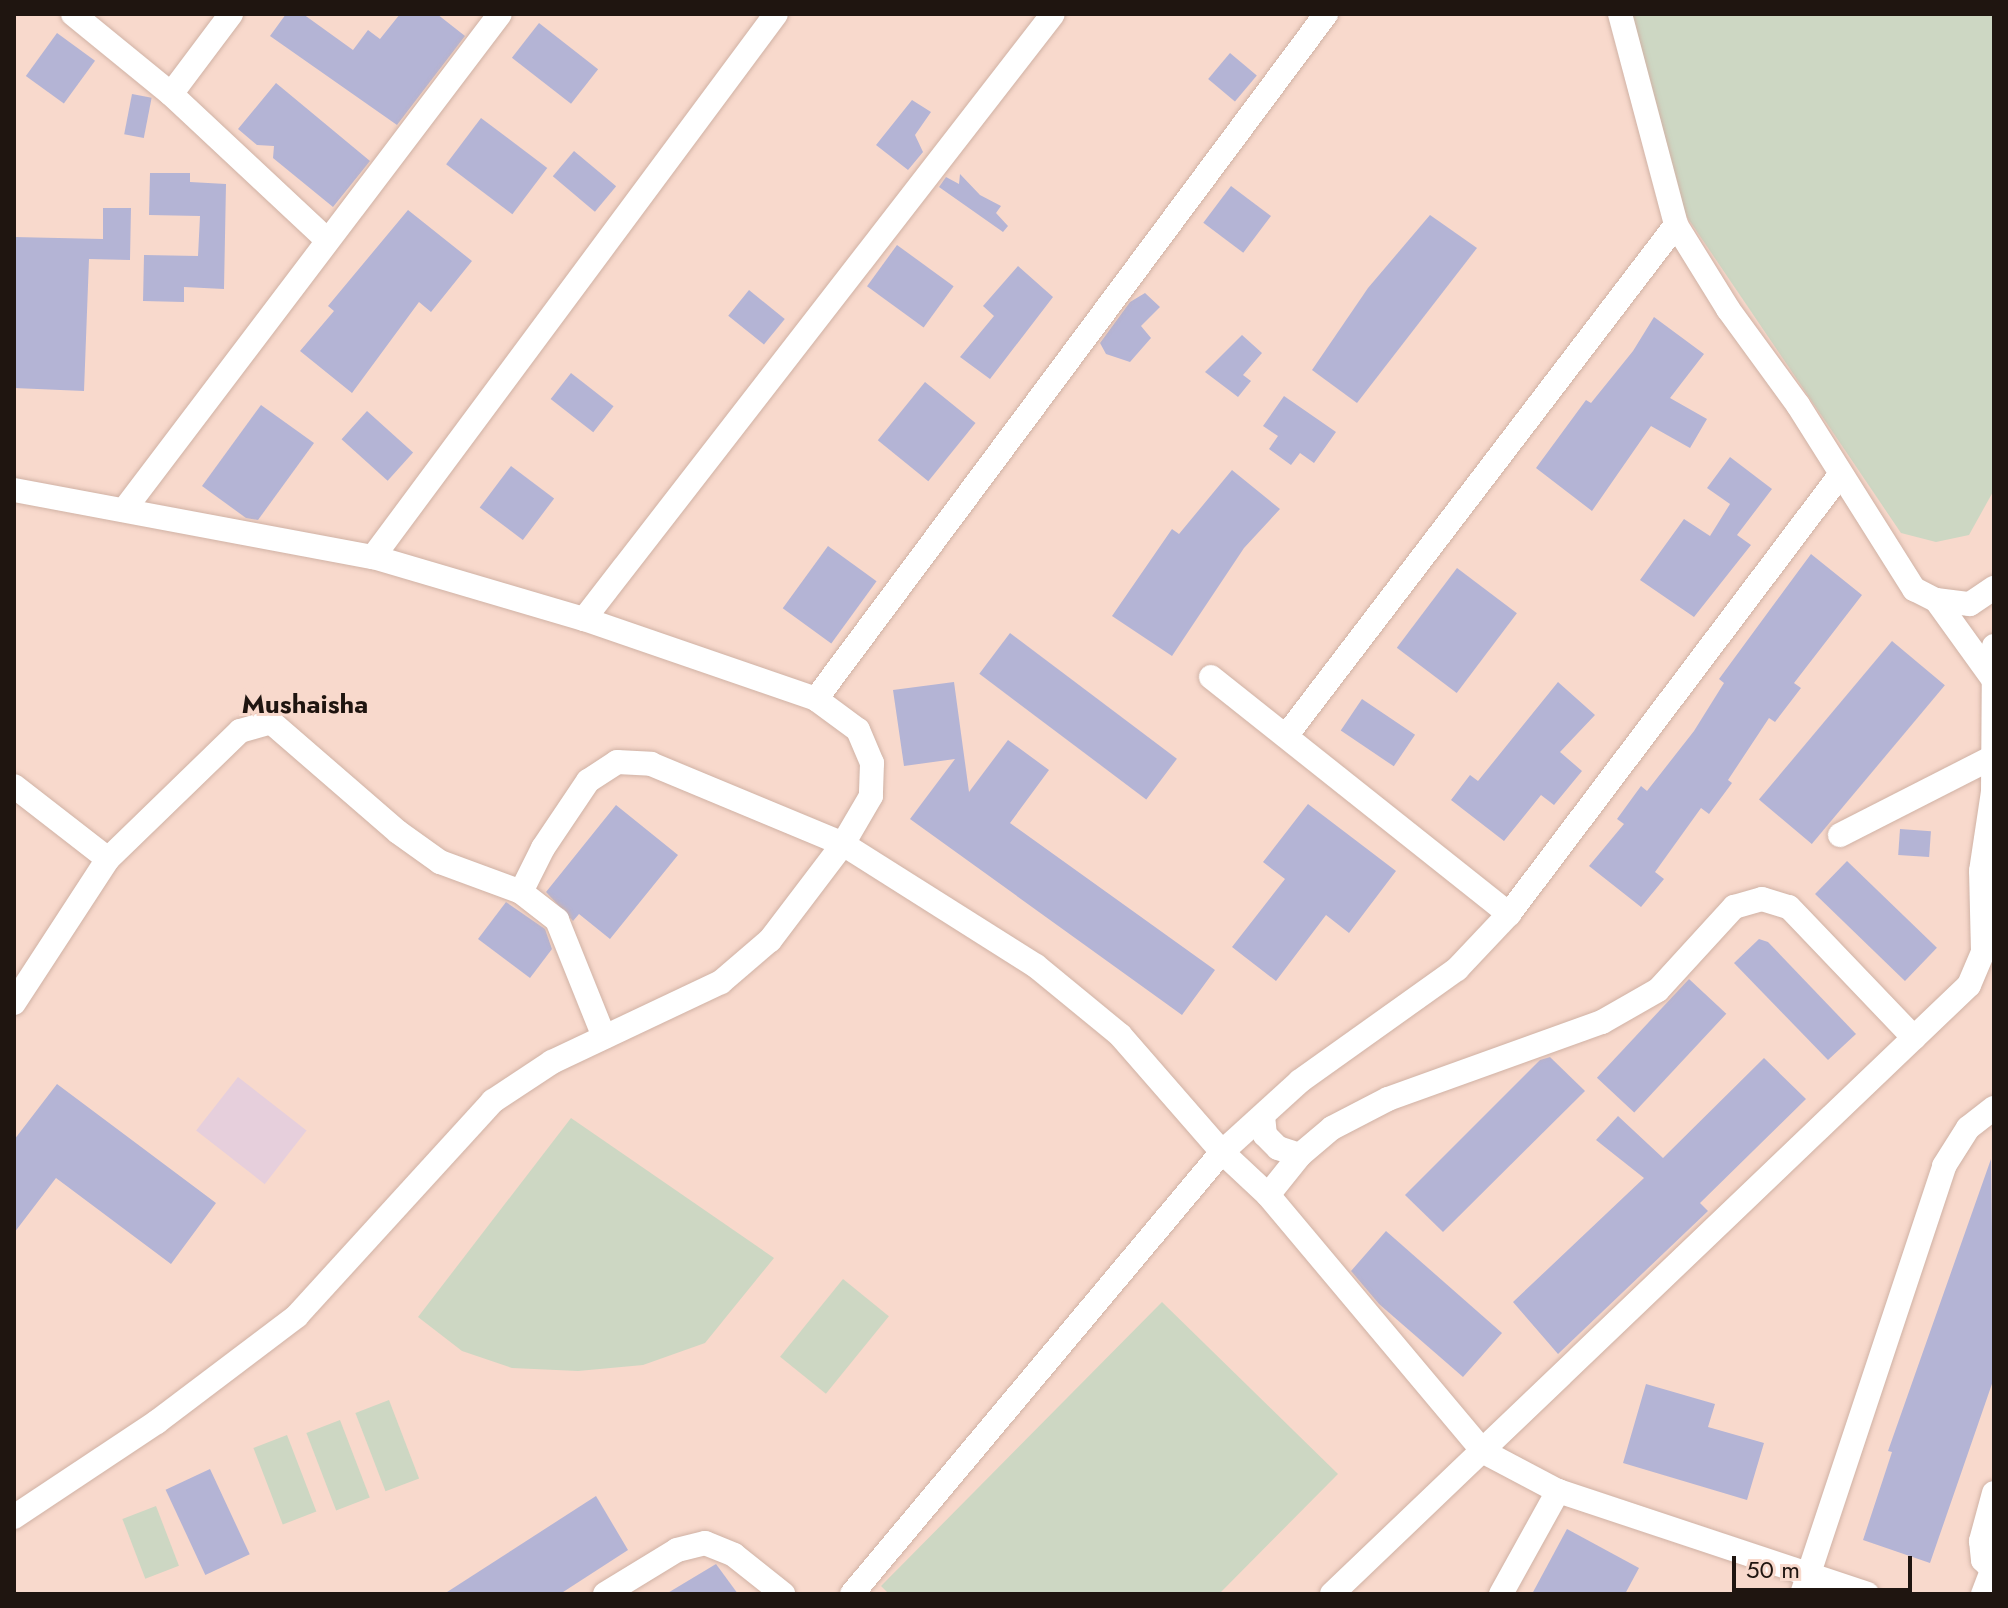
<!DOCTYPE html>
<style>
body{margin:0}
#map{position:relative;width:2008px;height:1608px;overflow:hidden;background:#f8d9cc;font-family:Jost,sans-serif}
div>[style]{position:absolute}
.medical>*{inset:0;background:#e6cfdc;transform-origin:0 0}
.green>*{inset:0;background:#cdd7c3;transform-origin:0 0}
.building>*{inset:0;background:#b4b4d5;transform-origin:0 0}
.roads{filter:drop-shadow(0 0 2px #d0b2a5) drop-shadow(0 0 2px #d0b2a5)}
.street>*{height:24px;margin:-12px;padding:0 12px;transform-origin:12px;border-radius:12px;background:#fff}
span{translate:-50% -50%;white-space:nowrap;text-align:center;line-height:1.15;-webkit-text-stroke:6px #f8d9cc;paint-order:stroke}
.neighbourhood-label{font-size:26px;color:#1f1510;font-weight:700}
.frame{position:absolute;inset:0;border:16px solid #1f1510;pointer-events:none}
.scale{position:absolute;left:1732px;top:1556px;width:180px;height:36px;box-sizing:border-box;border:4px solid #1f1510;border-top:0;padding-left:10px;font-size:24px;line-height:28px;white-space:nowrap;color:#1f1510;-webkit-text-stroke:6px #f8d9cc;paint-order:stroke}
</style>
<div id="map">
<div class="medical">
<div style="left:238px;top:1077px;width:87px;height:68px;rotate:38deg"></div>
</div>
<div class="green">
<div style="clip-path:polygon(1628px 14px,1994px 14px,1994px 490px,1969px 535px,1936px 542px,1901px 533px,1687px 217px,1659px 151px)"></div>
<div style="clip-path:polygon(571px 1118px,774px 1258px,705px 1343px,643px 1365px,578px 1371px,512px 1368px,462px 1351px,418px 1317px)"></div>
<div style="left:843px;top:1279px;width:59px;height:100px;rotate:39deg"></div>
<div style="clip-path:polygon(1162px 1302px,1338px 1474px,1219px 1594px,889px 1594px,881px 1586px)"></div>
<div style="left:389px;top:1400px;width:84px;height:36px;rotate:69deg"></div>
<div style="left:340px;top:1420px;width:83px;height:36px;rotate:69deg"></div>
<div style="left:287px;top:1435px;width:82px;height:36px;rotate:69deg"></div>
<div style="left:156px;top:1506px;width:64px;height:36px;rotate:69deg"></div>
</div>
<div class="building">
<div style="clip-path:polygon(286px 14px,303px 14px,353px 50px,368px 30px,380px 39px,400px 14px,437px 14px,465px 36px,397px 125px,270px 36px)"></div>
<div style="left:539px;top:23px;width:75px;height:44px;rotate:38deg"></div>
<div style="left:57px;top:33px;width:47px;height:53px;rotate:36deg"></div>
<div style="left:1230px;top:53px;width:35px;height:34px;rotate:40deg"></div>
<div style="clip-path:polygon(276px 83px,370px 161px,333px 207px,273px 158px,274px 146px,257px 145px,238px 129px)"></div>
<div style="left:132px;top:94px;width:20px;height:41px;rotate:11deg"></div>
<div style="clip-path:polygon(912px 100px,931px 112px,915px 135px,923px 152px,908px 170px,876px 145px)"></div>
<div style="left:481px;top:118px;width:83px;height:58px;rotate:37deg"></div>
<div style="left:574px;top:151px;width:55px;height:33px;rotate:40deg"></div>
<div style="clip-path:polygon(150px 173px,190px 173px,190px 182px,226px 184px,224px 289px,184px 287px,184px 302px,143px 301px,144px 255px,198px 256px,200px 216px,149px 215px)"></div>
<div style="clip-path:polygon(960px 174px,980px 195px,1001px 206px,996px 213px,1008px 226px,1003px 232px,939px 187px,946px 177px,959px 184px)"></div>
<div style="left:1231px;top:186px;width:50px;height:46px;rotate:37deg"></div>
<div style="clip-path:polygon(103px 208px,131px 208px,130px 260px,89px 259px,84px 391px,14px 388px,14px 237px,103px 239px)"></div>
<div style="clip-path:polygon(408px 210px,472px 261px,431px 312px,419px 302px,352px 393px,300px 351px,334px 311px,328px 306px)"></div>
<div style="clip-path:polygon(1430px 215px,1477px 248px,1357px 403px,1312px 370px,1368px 288px)"></div>
<div style="left:897px;top:245px;width:70px;height:51px;rotate:36deg"></div>
<div style="clip-path:polygon(1018px 266px,1053px 297px,990px 379px,960px 357px,994px 316px,983px 306px)"></div>
<div style="left:749px;top:290px;width:46px;height:33px;rotate:39deg"></div>
<div style="clip-path:polygon(1145px 293px,1160px 307px,1141px 326px,1151px 338px,1130px 362px,1106px 354px,1100px 343px,1130px 302px)"></div>
<div style="clip-path:polygon(1654px 317px,1704px 354px,1670px 398px,1707px 419px,1690px 448px,1651px 426px,1592px 511px,1536px 468px,1586px 400px,1591px 403px,1633px 351px)"></div>
<div style="clip-path:polygon(1242px 335px,1262px 353px,1243px 375px,1251px 381px,1238px 397px,1205px 372px)"></div>
<div style="left:571px;top:373px;width:54px;height:33px;rotate:38deg"></div>
<div style="left:925px;top:382px;width:65px;height:75px;rotate:39deg"></div>
<div style="clip-path:polygon(1284px 396px,1336px 432px,1314px 463px,1300px 453px,1291px 465px,1269px 449px,1278px 436px,1263px 426px)"></div>
<div style="clip-path:polygon(261px 405px,314px 443px,258px 520px,246px 518px,202px 486px)"></div>
<div style="left:367px;top:411px;width:62px;height:38px;rotate:42deg"></div>
<div style="clip-path:polygon(1730px 457px,1772px 489px,1737px 535px,1751px 545px,1694px 617px,1640px 580px,1684px 519px,1710px 536px,1730px 504px,1707px 488px)"></div>
<div style="left:511px;top:466px;width:54px;height:52px;rotate:37deg"></div>
<div style="clip-path:polygon(1232px 470px,1280px 509px,1244px 548px,1172px 656px,1112px 616px,1172px 529px,1179px 534px)"></div>
<div style="left:828px;top:546px;width:60px;height:77px;rotate:36deg"></div>
<div style="clip-path:polygon(1811px 554px,1862px 595px,1794px 683px,1801px 688px,1775px 722px,1769px 718px,1728px 780px,1732px 783px,1709px 814px,1701px 808px,1655px 872px,1664px 879px,1641px 907px,1589px 866px,1624px 824px,1617px 819px,1641px 786px,1647px 791px,1694px 731px,1724px 683px,1719px 679px)"></div>
<div style="left:1457px;top:568px;width:75px;height:100px;rotate:37deg"></div>
<div style="left:1010px;top:633px;width:209px;height:51px;rotate:37deg"></div>
<div style="left:1892px;top:641px;width:69px;height:207px;rotate:40deg"></div>
<div style="clip-path:polygon(954px 682px,969px 792px,1008px 740px,1049px 770px,1010px 823px,1215px 970px,1182px 1015px,910px 819px,955px 759px,904px 766px,893px 690px)"></div>
<div style="clip-path:polygon(1558px 682px,1595px 715px,1560px 752px,1582px 771px,1554px 805px,1541px 795px,1504px 841px,1451px 800px,1470px 775px,1478px 781px)"></div>
<div style="left:1362px;top:699px;width:64px;height:38px;rotate:34deg"></div>
<div style="clip-path:polygon(1308px 804px,1396px 871px,1349px 933px,1326px 915px,1276px 981px,1232px 947px,1285px 879px,1263px 862px)"></div>
<div style="clip-path:polygon(616px 805px,678px 855px,610px 939px,579px 914px,573px 921px,546px 892px)"></div>
<div style="left:1900px;top:829px;width:31px;height:26px;rotate:4deg"></div>
<div style="left:1847px;top:861px;width:125px;height:46px;rotate:44deg"></div>
<div style="clip-path:polygon(506px 902px,545px 929px,552px 949px,530px 978px,478px 939px)"></div>
<div style="clip-path:polygon(1759px 939px,1768px 942px,1856px 1034px,1828px 1060px,1734px 963px)"></div>
<div style="left:1689px;top:979px;width:51px;height:135px;rotate:43deg"></div>
<div style="clip-path:polygon(1550px 1057px,1585px 1091px,1443px 1232px,1405px 1195px,1540px 1060px)"></div>
<div style="clip-path:polygon(1764px 1058px,1806px 1099px,1700px 1203px,1708px 1211px,1558px 1354px,1513px 1302px,1644px 1178px,1596px 1140px,1618px 1116px,1663px 1158px)"></div>
<div style="clip-path:polygon(57px 1084px,216px 1203px,171px 1264px,56px 1178px,14px 1233px,14px 1140px)"></div>
<div style="clip-path:polygon(1991px 1159px,1994px 1378px,1930px 1563px,1863px 1540px,1892px 1452px,1888px 1451px)"></div>
<div style="clip-path:polygon(1386px 1231px,1502px 1333px,1463px 1377px,1379px 1304px,1351px 1271px)"></div>
<div style="clip-path:polygon(1646px 1384px,1715px 1404px,1708px 1427px,1764px 1443px,1747px 1500px,1623px 1463px)"></div>
<div style="left:210px;top:1469px;width:94px;height:49px;rotate:65deg"></div>
<div style="clip-path:polygon(596px 1496px,628px 1550px,560px 1594px,444px 1594px)"></div>
<div style="clip-path:polygon(1567px 1529px,1639px 1568px,1625px 1594px,1532px 1594px)"></div>
<div style="clip-path:polygon(716px 1564px,738px 1594px,666px 1594px)"></div>
</div>
<div class="roads">
<div class="street">
<div style="left:73px;top:14px;width:127px;rotate:39.2deg"></div>
<div style="left:171px;top:94px;width:212px;rotate:43.1deg"></div>
<div style="left:1620px;top:14px;width:218px;rotate:75.1deg"></div>
<div style="left:1676px;top:225px;width:99px;rotate:58.2deg"></div>
<div style="left:1728px;top:309px;width:119px;rotate:53.9deg"></div>
<div style="left:1798px;top:405px;width:218px;rotate:57.8deg"></div>
<div style="left:1914px;top:589px;width:25px;rotate:27deg"></div>
<div style="left:1936px;top:600px;width:34px;rotate:7deg"></div>
<div style="left:1970px;top:604px;width:29px;rotate:-34deg"></div>
<div style="left:171px;top:94px;width:100px;rotate:-53.1deg"></div>
<div style="left:14px;top:490px;width:365px;rotate:10.6deg"></div>
<div style="left:373px;top:557px;width:220px;rotate:16.4deg"></div>
<div style="left:584px;top:619px;width:245px;rotate:19deg"></div>
<div style="left:816px;top:699px;width:52px;rotate:36.4deg"></div>
<div style="left:858px;top:730px;width:36px;rotate:67deg"></div>
<div style="left:872px;top:763px;width:33px;rotate:92deg"></div>
<div style="left:871px;top:796px;width:56px;rotate:120.3deg"></div>
<div style="left:843px;top:844px;width:121px;rotate:127.2deg"></div>
<div style="left:770px;top:940px;width:65px;rotate:139.4deg"></div>
<div style="left:721px;top:982px;width:187px;rotate:154.7deg"></div>
<div style="left:552px;top:1062px;width:71px;rotate:146.5deg"></div>
<div style="left:493px;top:1101px;width:291px;rotate:132.4deg"></div>
<div style="left:297px;top:1316px;width:176px;rotate:142.9deg"></div>
<div style="left:157px;top:1422px;width:172px;rotate:146.4deg"></div>
<div style="left:124px;top:510px;width:622px;rotate:-52.84deg"></div>
<div style="left:373px;top:557px;width:676px;rotate:-53.42deg"></div>
<div style="left:1936px;top:600px;width:97px;rotate:54.2deg"></div>
<div style="left:584px;top:619px;width:765px;rotate:-52.22deg"></div>
<div style="left:1211px;top:677px;width:381px;rotate:38.5deg"></div>
<div style="left:816px;top:699px;width:854px;rotate:-53.33deg"></div>
<div style="left:1286px;top:736px;width:643px;rotate:-52.65deg"></div>
<div style="left:14px;top:786px;width:119px;rotate:37.8deg"></div>
<div style="left:1840px;top:835px;width:172px;rotate:-27deg"></div>
<div style="left:521px;top:892px;width:49px;rotate:-63.4deg"></div>
<div style="left:543px;top:848px;width:81px;rotate:-56.1deg"></div>
<div style="left:588px;top:781px;width:35px;rotate:-33deg"></div>
<div style="left:617px;top:762px;width:34px;rotate:3deg"></div>
<div style="left:651px;top:764px;width:208px;rotate:22.6deg"></div>
<div style="left:843px;top:844px;width:228px;rotate:32.3deg"></div>
<div style="left:1036px;top:966px;width:109px;rotate:39.4deg"></div>
<div style="left:1120px;top:1035px;width:155px;rotate:48.9deg"></div>
<div style="left:1222px;top:1152px;width:63px;rotate:43.1deg"></div>
<div style="left:1268px;top:1195px;width:336px;rotate:50deg"></div>
<div style="left:1484px;top:1452px;width:84px;rotate:27.8deg"></div>
<div style="left:1558px;top:1491px;width:326px;rotate:18.4deg"></div>
<div style="left:14px;top:1003px;width:172px;rotate:-56.9deg"></div>
<div style="left:108px;top:859px;width:184px;rotate:-44.1deg"></div>
<div style="left:240px;top:731px;width:32px;rotate:-16deg"></div>
<div style="left:271px;top:722px;width:168px;rotate:40.9deg"></div>
<div style="left:398px;top:832px;width:52px;rotate:35.5deg"></div>
<div style="left:440px;top:862px;width:86px;rotate:20.3deg"></div>
<div style="left:521px;top:892px;width:46px;rotate:37.9deg"></div>
<div style="left:557px;top:920px;width:126px;rotate:68.1deg"></div>
<div style="left:1263px;top:1116px;width:19px;rotate:84deg"></div>
<div style="left:1265px;top:1135px;width:18px;rotate:45deg"></div>
<div style="left:1278px;top:1148px;width:23px;rotate:18deg"></div>
<div style="left:1268px;top:1195px;width:51px;rotate:-51.3deg"></div>
<div style="left:1300px;top:1155px;width:42px;rotate:-40.2deg"></div>
<div style="left:1332px;top:1128px;width:63px;rotate:-27.4deg"></div>
<div style="left:1388px;top:1099px;width:227px;rotate:-19.8deg"></div>
<div style="left:1602px;top:1022px;width:64px;rotate:-29.7deg"></div>
<div style="left:1658px;top:990px;width:113px;rotate:-47.5deg"></div>
<div style="left:1734px;top:907px;width:29px;rotate:-16deg"></div>
<div style="left:1762px;top:899px;width:28px;rotate:17deg"></div>
<div style="left:1789px;top:907px;width:181px;rotate:46.3deg"></div>
<div style="left:1994px;top:1493px;width:50px;rotate:105.2deg"></div>
<div style="left:1981px;top:1541px;width:19px;rotate:84deg"></div>
<div style="left:1983px;top:1560px;width:16px;rotate:45deg"></div>
<div style="left:605px;top:1594px;width:84px;rotate:-31.4deg"></div>
<div style="left:677px;top:1550px;width:29px;rotate:-14deg"></div>
<div style="left:705px;top:1543px;width:31px;rotate:22deg"></div>
<div style="left:734px;top:1555px;width:63px;rotate:38.5deg"></div>
<div style="left:852px;top:1594px;width:576px;rotate:-50.07deg"></div>
<div style="left:1222px;top:1152px;width:105px;rotate:-42.3deg"></div>
<div style="left:1300px;top:1081px;width:193px;rotate:-35.5deg"></div>
<div style="left:1457px;top:969px;width:76px;rotate:-46.6deg"></div>
<div style="left:1509px;top:914px;width:550px;rotate:-52.98deg"></div>
<div style="left:1332px;top:1594px;width:881px;rotate:-43.71deg"></div>
<div style="left:1969px;top:985px;width:36px;rotate:-67deg"></div>
<div style="left:1983px;top:952px;width:81px;rotate:-91.4deg"></div>
<div style="left:1981px;top:871px;width:80px;rotate:-81.4deg"></div>
<div style="left:1993px;top:792px;width:146px;rotate:-89.6deg"></div>
<div style="left:1501px;top:1594px;width:118px;rotate:-61deg"></div>
<div style="left:1802px;top:1594px;width:451px;rotate:-71.6deg"></div>
<div style="left:1944px;top:1166px;width:45px;rotate:-57.7deg"></div>
<div style="left:1968px;top:1128px;width:33px;rotate:-38deg"></div>
<div style="left:1983px;top:1594px;width:25px;rotate:-69deg"></div>
</div>
</div>
<div class="neighbourhood-label">
<span style="left:305px;top:705px">Mushaisha</span>
</div>
<div class="frame"></div>
<div class="scale">50 m</div>
</div>
